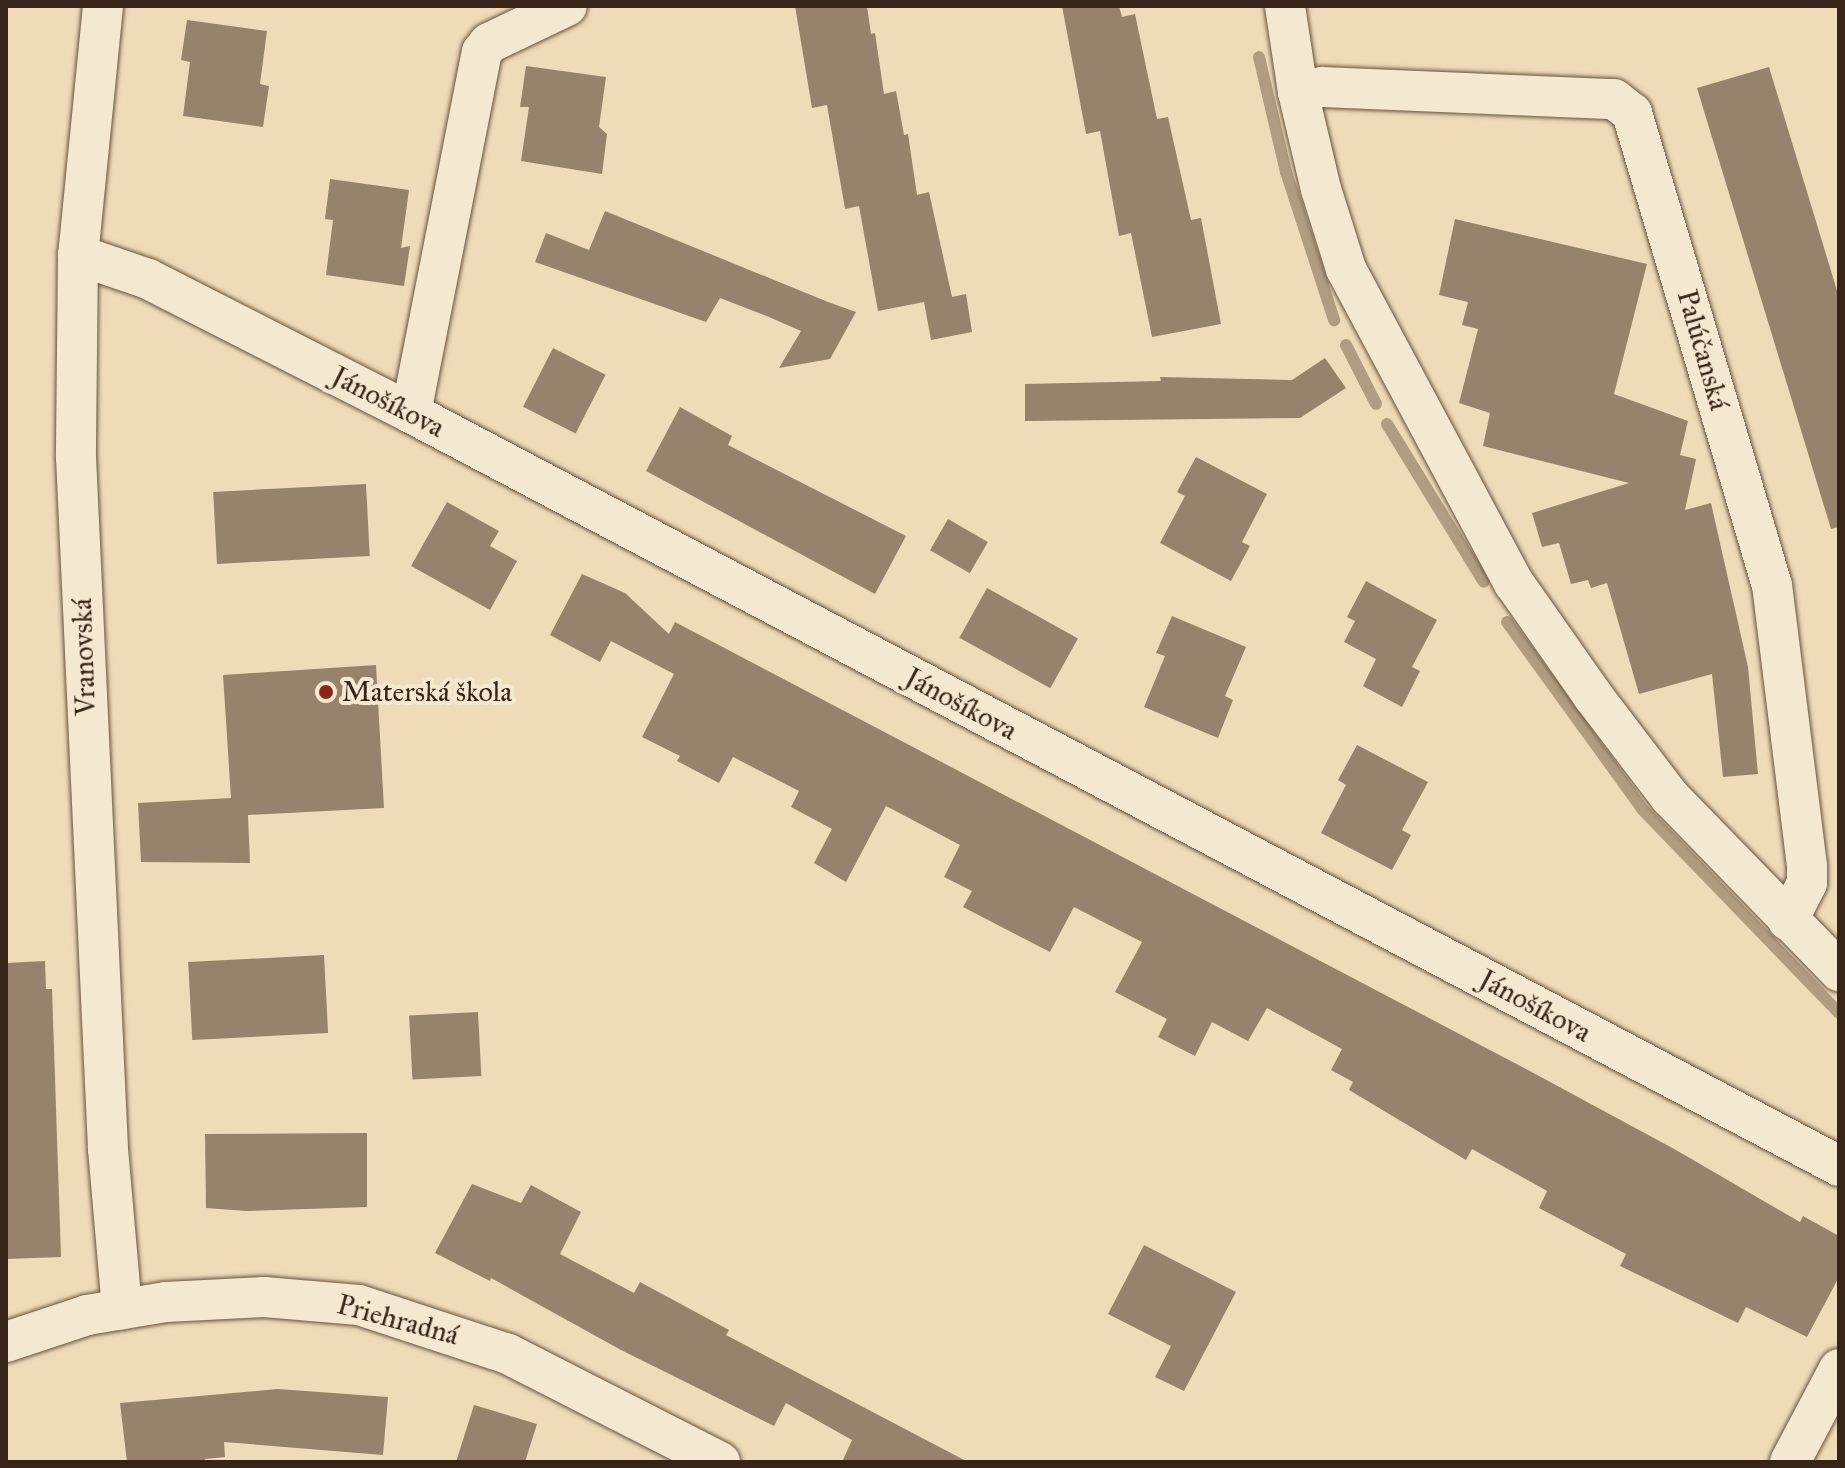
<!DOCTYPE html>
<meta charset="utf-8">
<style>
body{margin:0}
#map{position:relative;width:1845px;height:1468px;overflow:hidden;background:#efdbb7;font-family:"IM FELL Great Primer",serif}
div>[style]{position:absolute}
.stream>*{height:12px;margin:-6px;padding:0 6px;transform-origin:6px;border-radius:6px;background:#b09d81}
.building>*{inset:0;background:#97836b;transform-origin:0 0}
.roads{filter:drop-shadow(0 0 2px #655240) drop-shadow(0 0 2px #655240)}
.street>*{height:40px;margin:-20px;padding:0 20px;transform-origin:20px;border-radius:20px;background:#f5e8d0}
.dots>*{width:22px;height:22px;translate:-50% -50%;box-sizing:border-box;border:4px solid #f5e8d0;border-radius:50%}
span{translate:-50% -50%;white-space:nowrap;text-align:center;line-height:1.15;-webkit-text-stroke:8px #f5e8d0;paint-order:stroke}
.street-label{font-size:28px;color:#372418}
.poi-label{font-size:28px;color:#372418}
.left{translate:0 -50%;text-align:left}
.frame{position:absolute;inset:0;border:8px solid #372418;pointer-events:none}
</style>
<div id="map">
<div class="stream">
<div style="left:1259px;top:57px;width:118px;rotate:76.8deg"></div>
<div style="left:1286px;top:172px;width:156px;rotate:72deg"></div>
<div style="left:1346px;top:345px;width:66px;rotate:63deg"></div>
<div style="left:1387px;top:424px;width:185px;rotate:58.5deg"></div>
<div style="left:1507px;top:622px;width:232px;rotate:54.1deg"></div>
<div style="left:1643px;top:810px;width:282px;rotate:46deg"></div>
</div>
<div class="building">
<div style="clip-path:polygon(795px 6px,867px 6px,871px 34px,875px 33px,884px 94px,896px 91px,904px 135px,908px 134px,917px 195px,929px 192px,952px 297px,947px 298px,966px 294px,972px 332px,931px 340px,924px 302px,878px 311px,859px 206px,845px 209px,827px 105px,812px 108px)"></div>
<div style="clip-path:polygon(1062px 6px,1119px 6px,1122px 17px,1135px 14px,1157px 119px,1168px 117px,1191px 220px,1201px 218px,1221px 324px,1152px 337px,1131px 233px,1119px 236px,1100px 131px,1086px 134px)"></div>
<div style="clip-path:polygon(187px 20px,267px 31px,260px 84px,269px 86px,263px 127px,183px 116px,190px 62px,181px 60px)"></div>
<div style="clip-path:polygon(526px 66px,606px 77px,599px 127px,607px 134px,602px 174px,521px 161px,529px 107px,520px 107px)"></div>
<div style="clip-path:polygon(1769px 67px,1839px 297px,1839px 527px,1831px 529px,1697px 88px)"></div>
<div style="clip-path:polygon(330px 179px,409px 190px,401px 248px,410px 246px,404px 286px,326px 275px,333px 220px,325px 219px)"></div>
<div style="clip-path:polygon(605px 211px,828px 302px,856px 312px,830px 359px,779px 368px,801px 331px,769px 317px,720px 298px,706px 322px,535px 262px,546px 233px,589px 250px)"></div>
<div style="clip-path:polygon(1455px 219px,1647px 264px,1614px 394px,1688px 421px,1680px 455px,1696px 459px,1685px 510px,1711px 503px,1748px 667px,1758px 774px,1723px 777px,1712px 674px,1639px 694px,1607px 583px,1591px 588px,1588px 580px,1571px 584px,1559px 543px,1542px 547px,1532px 513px,1629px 483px,1483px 446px,1490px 413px,1459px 403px,1478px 329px,1462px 325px,1468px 302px,1439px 295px)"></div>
<div style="left:553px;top:348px;width:59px;height:66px;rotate:27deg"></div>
<div style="clip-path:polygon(1325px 358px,1346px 388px,1300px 418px,1025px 421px,1025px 384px,1161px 381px,1160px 377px,1292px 380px)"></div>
<div style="clip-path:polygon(680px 407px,732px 436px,728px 445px,906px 536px,875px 594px,646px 471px)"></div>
<div style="clip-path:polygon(1196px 457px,1267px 494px,1242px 542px,1250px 546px,1231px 581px,1160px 543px,1185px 496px,1177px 492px)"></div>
<div style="left:366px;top:484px;width:72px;height:153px;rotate:87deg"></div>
<div style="clip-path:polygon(447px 502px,499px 531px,490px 546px,517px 561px,490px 610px,411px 566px)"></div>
<div style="left:948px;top:519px;width:46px;height:36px;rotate:30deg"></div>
<div style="clip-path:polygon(582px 574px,625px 593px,669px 634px,675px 622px,1528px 1070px,1676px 1150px,1800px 1222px,1803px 1216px,1839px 1236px,1839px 1277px,1807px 1337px,1746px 1307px,1738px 1323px,1620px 1266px,1626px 1254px,1539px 1208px,1547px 1191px,1472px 1149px,1466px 1160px,1349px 1090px,1353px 1082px,1331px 1070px,1342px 1049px,1267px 1008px,1248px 1041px,1212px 1022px,1195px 1056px,1158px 1037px,1167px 1019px,1115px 992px,1142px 942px,1074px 907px,1050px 952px,963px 907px,972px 891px,944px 877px,960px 845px,886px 806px,846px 882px,814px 863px,832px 829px,791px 807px,799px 791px,733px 757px,719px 783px,677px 761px,680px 756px,642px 737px,674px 674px,611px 641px,600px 662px,550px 635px)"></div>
<div style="clip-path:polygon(1366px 581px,1437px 620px,1412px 667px,1420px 671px,1402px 707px,1363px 686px,1376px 659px,1344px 642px,1355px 621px,1347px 617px)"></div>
<div style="left:987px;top:588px;width:104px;height:57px;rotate:29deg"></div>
<div style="clip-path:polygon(1172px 616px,1246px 647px,1225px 696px,1233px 700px,1218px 738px,1144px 707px,1165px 656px,1156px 653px)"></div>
<div style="clip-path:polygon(376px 665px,384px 808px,248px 815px,250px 863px,141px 862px,138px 803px,231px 798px,223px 675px)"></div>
<div style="clip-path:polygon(1357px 745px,1428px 782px,1402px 830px,1411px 835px,1392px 870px,1321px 833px,1346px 785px,1338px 780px)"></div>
<div style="left:324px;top:955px;width:78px;height:136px;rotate:87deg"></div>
<div style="clip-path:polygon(45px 961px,46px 989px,52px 989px,61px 1257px,6px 1259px,6px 963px)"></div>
<div style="left:478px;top:1012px;width:64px;height:69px;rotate:87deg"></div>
<div style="clip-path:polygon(367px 1133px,367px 1207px,246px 1211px,206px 1208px,205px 1134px)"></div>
<div style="clip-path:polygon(472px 1184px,521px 1203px,531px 1185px,581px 1212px,560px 1254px,634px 1293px,640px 1282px,729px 1330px,726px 1335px,968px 1462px,842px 1462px,852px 1440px,786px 1403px,774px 1426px,621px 1350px,491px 1278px,490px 1281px,435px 1253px)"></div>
<div style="clip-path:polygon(1144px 1245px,1236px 1292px,1184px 1391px,1155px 1377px,1171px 1346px,1108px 1314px)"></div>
<div style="clip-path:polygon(278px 1389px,388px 1397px,383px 1455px,224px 1442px,225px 1457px,205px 1459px,205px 1462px,127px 1462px,120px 1403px)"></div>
<div style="clip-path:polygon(474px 1405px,537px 1424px,525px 1462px,456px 1462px)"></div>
</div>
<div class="roads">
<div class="street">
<div style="left:103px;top:6px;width:250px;rotate:95.7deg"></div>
<div style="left:78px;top:255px;width:202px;rotate:90.6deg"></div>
<div style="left:76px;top:457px;width:693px;rotate:87.35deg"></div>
<div style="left:108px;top:1149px;width:161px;rotate:85deg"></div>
<div style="left:1285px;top:6px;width:87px;rotate:81.4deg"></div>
<div style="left:1298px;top:92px;width:100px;rotate:76.7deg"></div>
<div style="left:1321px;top:189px;width:84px;rotate:72.6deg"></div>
<div style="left:1346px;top:269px;width:356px;rotate:61.9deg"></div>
<div style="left:1514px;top:583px;width:138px;rotate:55deg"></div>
<div style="left:1593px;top:696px;width:127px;rotate:52.7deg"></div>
<div style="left:1670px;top:797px;width:243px;rotate:45.8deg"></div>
<div style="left:1298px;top:92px;width:25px;rotate:-12deg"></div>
<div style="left:1322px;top:87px;width:292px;rotate:2.4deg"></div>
<div style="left:1614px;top:99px;width:23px;rotate:38deg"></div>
<div style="left:1632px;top:113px;width:492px;rotate:73.5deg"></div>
<div style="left:1772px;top:585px;width:283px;rotate:82.9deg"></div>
<div style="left:1807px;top:866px;width:17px;rotate:90deg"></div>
<div style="left:1807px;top:883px;width:42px;rotate:117.2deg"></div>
<div style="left:78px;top:255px;width:74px;rotate:18.9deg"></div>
<div style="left:148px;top:279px;width:295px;rotate:27deg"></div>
<div style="left:411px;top:413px;width:1614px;rotate:27.8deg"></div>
<div style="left:411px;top:413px;width:368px;rotate:-78.9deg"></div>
<div style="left:482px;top:52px;width:11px;rotate:-52deg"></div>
<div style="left:489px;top:43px;width:86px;rotate:-25.4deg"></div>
<div style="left:6px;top:1342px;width:85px;rotate:-18.4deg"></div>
<div style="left:87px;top:1315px;width:80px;rotate:-9.3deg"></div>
<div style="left:166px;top:1302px;width:98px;rotate:-2.9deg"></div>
<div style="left:264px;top:1297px;width:95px;rotate:4.8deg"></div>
<div style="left:359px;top:1305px;width:157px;rotate:18.2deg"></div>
<div style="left:508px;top:1354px;width:238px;rotate:27deg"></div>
<div style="left:1790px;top:1462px;width:105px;rotate:-62.2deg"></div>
</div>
</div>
<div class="dots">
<div style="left:326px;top:692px;background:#8f2418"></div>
</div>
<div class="street-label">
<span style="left:1703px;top:350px;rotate:74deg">Palúčanská</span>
<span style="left:388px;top:402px;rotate:27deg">Jánošíkova</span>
<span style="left:84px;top:657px;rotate:-92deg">Vranovská</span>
<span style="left:961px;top:704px;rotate:28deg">Jánošíkova</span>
<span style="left:1535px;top:1006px;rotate:28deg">Jánošíkova</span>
<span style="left:398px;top:1320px;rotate:15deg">Priehradná</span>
</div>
<div class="poi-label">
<span class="left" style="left:342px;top:692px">Materská škola</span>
</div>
<div class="frame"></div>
</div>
